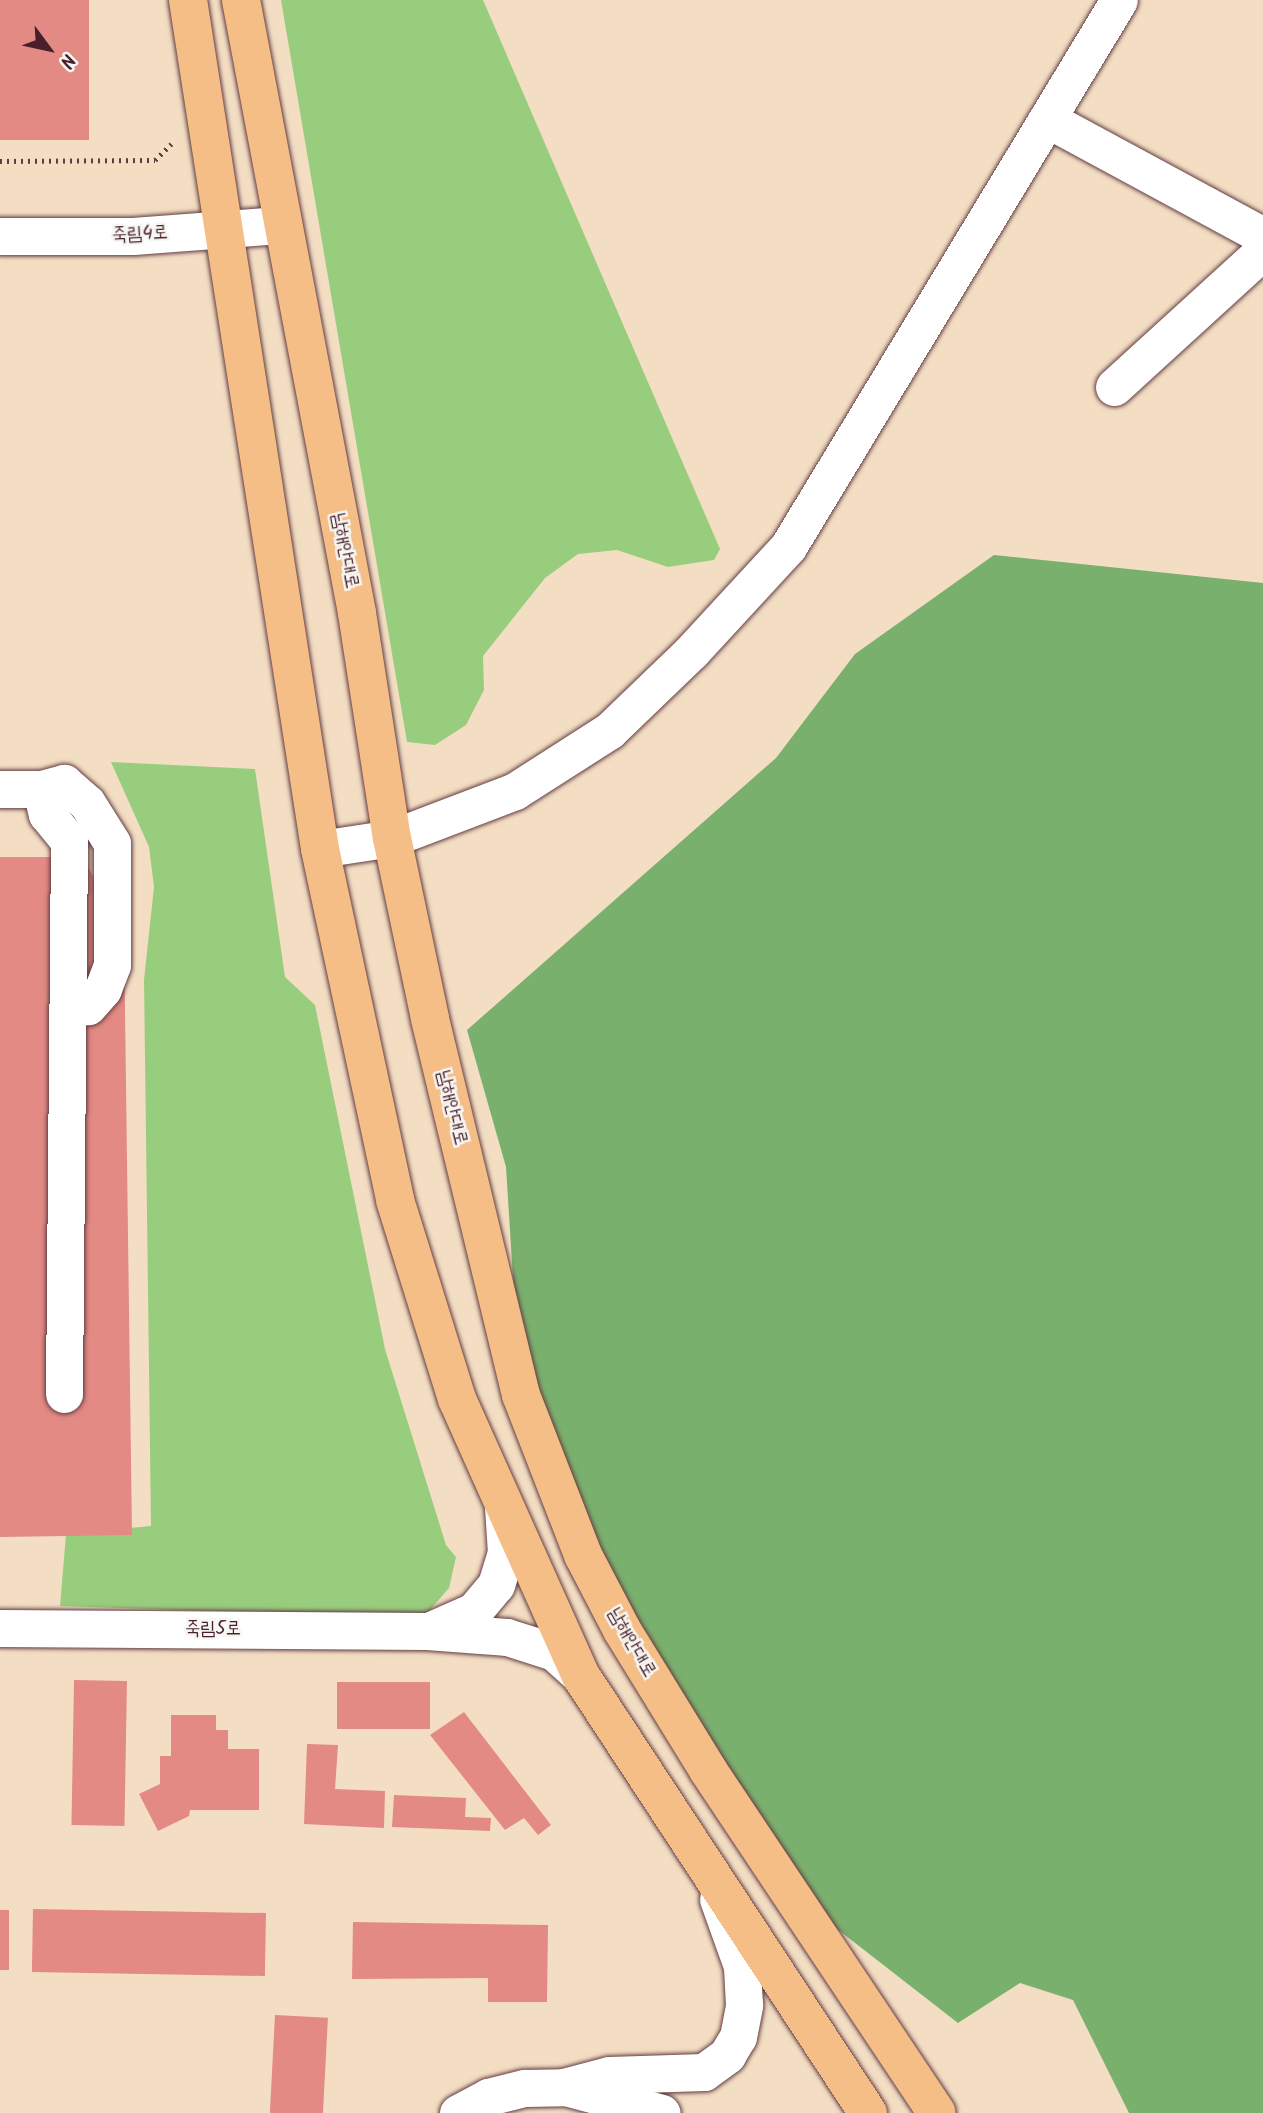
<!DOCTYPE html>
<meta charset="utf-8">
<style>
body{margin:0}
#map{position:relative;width:1263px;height:2113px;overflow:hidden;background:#f3dec3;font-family:Kalam,"Poor Story",sans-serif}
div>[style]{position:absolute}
.green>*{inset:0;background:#99cd7e}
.forest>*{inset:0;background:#7ab06d}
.building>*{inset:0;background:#e38a84;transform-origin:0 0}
.path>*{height:4.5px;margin-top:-2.25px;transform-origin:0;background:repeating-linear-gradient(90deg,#633c42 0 2px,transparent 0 7px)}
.roads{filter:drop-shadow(0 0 2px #633c42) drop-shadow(0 0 2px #633c42)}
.minor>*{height:37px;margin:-18.5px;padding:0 18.5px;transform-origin:18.5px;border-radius:18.5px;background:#fff}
.major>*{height:38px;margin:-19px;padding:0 19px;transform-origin:19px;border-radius:19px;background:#f6be87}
span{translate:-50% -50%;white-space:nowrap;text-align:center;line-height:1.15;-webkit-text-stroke:5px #f6f6f2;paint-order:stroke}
.street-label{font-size:19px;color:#4a1f2b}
.north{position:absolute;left:14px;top:14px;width:70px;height:70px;-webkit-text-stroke:5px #f6f6f2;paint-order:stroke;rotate:123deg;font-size:19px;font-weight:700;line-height:28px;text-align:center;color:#4a1f2b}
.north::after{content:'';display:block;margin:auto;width:24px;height:32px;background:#4a1f2b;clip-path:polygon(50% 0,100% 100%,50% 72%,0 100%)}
</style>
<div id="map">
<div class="green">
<div style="clip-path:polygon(281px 0,483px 0,720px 549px,714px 560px,668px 567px,617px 550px,578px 554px,545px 578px,483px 656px,484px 690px,466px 725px,435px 745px,407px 742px)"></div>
<div style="clip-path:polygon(111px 762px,255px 769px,285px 977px,315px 1005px,385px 1349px,446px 1545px,456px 1557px,449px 1588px,423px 1618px,60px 1606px,66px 1534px,151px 1526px,144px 980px,154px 887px,149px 847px)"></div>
</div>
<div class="forest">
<div style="clip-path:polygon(994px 555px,1263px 583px,1263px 2113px,1129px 2113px,1073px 2000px,1020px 1983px,958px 2023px,814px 1911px,662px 1679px,575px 1495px,517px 1342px,506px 1167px,467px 1030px,776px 758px,855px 654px)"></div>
</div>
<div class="building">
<div style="left:0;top:0;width:89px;height:140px"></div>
<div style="clip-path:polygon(0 857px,83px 857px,124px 935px,132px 1535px,0 1537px)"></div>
<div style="left:74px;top:1680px;width:53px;height:145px;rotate:1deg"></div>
<div style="left:337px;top:1682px;width:93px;height:47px"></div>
<div style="clip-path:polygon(464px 1712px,551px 1825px,538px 1835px,524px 1818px,505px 1830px,430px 1735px)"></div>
<div style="clip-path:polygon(171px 1715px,216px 1715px,216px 1730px,228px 1730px,228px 1749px,259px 1749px,259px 1810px,190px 1810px,189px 1816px,158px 1831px,139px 1794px,160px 1784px,160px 1756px,171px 1756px)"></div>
<div style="clip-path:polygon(307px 1744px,338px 1745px,335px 1789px,385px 1791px,384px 1828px,304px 1824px)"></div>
<div style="clip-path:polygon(394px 1795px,466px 1798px,465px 1817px,491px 1818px,490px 1831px,392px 1827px)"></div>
<div style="left:33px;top:1909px;width:233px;height:63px;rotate:1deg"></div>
<div style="left:0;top:1910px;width:9px;height:60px"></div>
<div style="clip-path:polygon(353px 1922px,548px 1925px,547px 2002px,488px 2002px,488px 1978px,352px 1979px)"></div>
<div style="left:275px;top:2015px;width:53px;height:98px;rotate:3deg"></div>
</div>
<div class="path">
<div style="left:0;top:161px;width:155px;rotate:-0.4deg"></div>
<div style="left:155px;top:160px;width:23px;rotate:-45deg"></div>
</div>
<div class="roads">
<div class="minor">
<div style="left:1047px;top:119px;width:246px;rotate:28.4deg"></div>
<div style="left:0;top:236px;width:133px"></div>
<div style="left:133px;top:236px;width:147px;rotate:-4.3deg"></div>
<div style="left:1114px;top:387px;width:202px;rotate:-42.4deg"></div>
<div style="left:0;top:789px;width:41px"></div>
<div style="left:41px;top:789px;width:24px;rotate:-15deg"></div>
<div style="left:64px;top:783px;width:30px;rotate:41deg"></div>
<div style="left:87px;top:803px;width:47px;rotate:58deg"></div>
<div style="left:112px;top:843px;width:122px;rotate:90deg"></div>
<div style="left:112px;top:965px;width:26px;rotate:111deg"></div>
<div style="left:103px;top:989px;width:23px;rotate:131deg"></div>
<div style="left:41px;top:789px;width:26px;rotate:77deg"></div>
<div style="left:47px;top:814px;width:35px;rotate:51deg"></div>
<div style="left:69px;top:841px;width:553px;rotate:90.52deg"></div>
<div style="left:320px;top:849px;width:73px;rotate:-8.7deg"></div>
<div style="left:392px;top:838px;width:132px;rotate:-20.9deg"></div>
<div style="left:515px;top:791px;width:112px;rotate:-32.6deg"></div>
<div style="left:609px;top:731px;width:115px;rotate:-43.9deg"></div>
<div style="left:692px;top:651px;width:142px;rotate:-47.3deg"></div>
<div style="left:788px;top:547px;width:639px;rotate:-58.82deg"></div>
<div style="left:0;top:1628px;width:427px;rotate:0.4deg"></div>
<div style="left:427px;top:1631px;width:80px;rotate:4.3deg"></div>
<div style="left:507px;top:1637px;width:49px;rotate:17.7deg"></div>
<div style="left:554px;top:1652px;width:36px;rotate:42deg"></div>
<div style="left:431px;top:1630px;width:47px;rotate:-23.8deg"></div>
<div style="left:474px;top:1611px;width:34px;rotate:-50deg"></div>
<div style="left:496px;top:1585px;width:34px;rotate:-73deg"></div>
<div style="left:506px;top:1553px;width:47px;rotate:-93.7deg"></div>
<div style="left:565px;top:2087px;width:100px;rotate:15deg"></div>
<div style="left:458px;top:2113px;width:34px;rotate:-28deg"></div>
<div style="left:488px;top:2097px;width:38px;rotate:-14deg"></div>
<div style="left:525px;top:2088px;width:39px;rotate:-1deg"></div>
<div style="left:564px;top:2087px;width:47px;rotate:-14.9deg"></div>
<div style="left:609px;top:2075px;width:95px;rotate:-1.8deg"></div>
<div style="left:704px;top:2072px;width:29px;rotate:-36deg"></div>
<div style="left:727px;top:2055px;width:21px;rotate:-59deg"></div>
<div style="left:738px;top:2037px;width:33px;rotate:-79deg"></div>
<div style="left:744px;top:2005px;width:39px;rotate:-93deg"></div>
<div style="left:742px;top:1966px;width:71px;rotate:-109.7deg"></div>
</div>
<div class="major">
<div style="left:188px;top:0;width:859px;rotate:81.16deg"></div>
<div style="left:320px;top:849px;width:359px;rotate:77.9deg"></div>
<div style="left:395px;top:1200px;width:208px;rotate:72.7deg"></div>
<div style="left:457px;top:1399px;width:303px;rotate:65.9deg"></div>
<div style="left:581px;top:1676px;width:523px;rotate:56.71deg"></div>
<div style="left:241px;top:0;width:624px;rotate:79.28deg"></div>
<div style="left:357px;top:613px;width:228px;rotate:81.2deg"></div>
<div style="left:392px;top:838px;width:185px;rotate:78.1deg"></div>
<div style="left:430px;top:1019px;width:387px;rotate:76.4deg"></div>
<div style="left:521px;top:1395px;width:172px;rotate:68.8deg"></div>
<div style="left:583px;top:1555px;width:85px;rotate:62.5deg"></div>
<div style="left:622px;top:1630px;width:164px;rotate:58.4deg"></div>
<div style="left:708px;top:1770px;width:412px;rotate:56.3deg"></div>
</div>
</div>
<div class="street-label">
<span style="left:140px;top:235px;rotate:-3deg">죽림4로</span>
<span style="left:344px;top:551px;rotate:79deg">남해안대로</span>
<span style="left:451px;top:1108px;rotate:76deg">남해안대로</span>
<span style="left:213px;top:1630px">죽림5로</span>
<span style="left:631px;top:1643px;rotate:60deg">남해안대로</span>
</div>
<div class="north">N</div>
</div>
